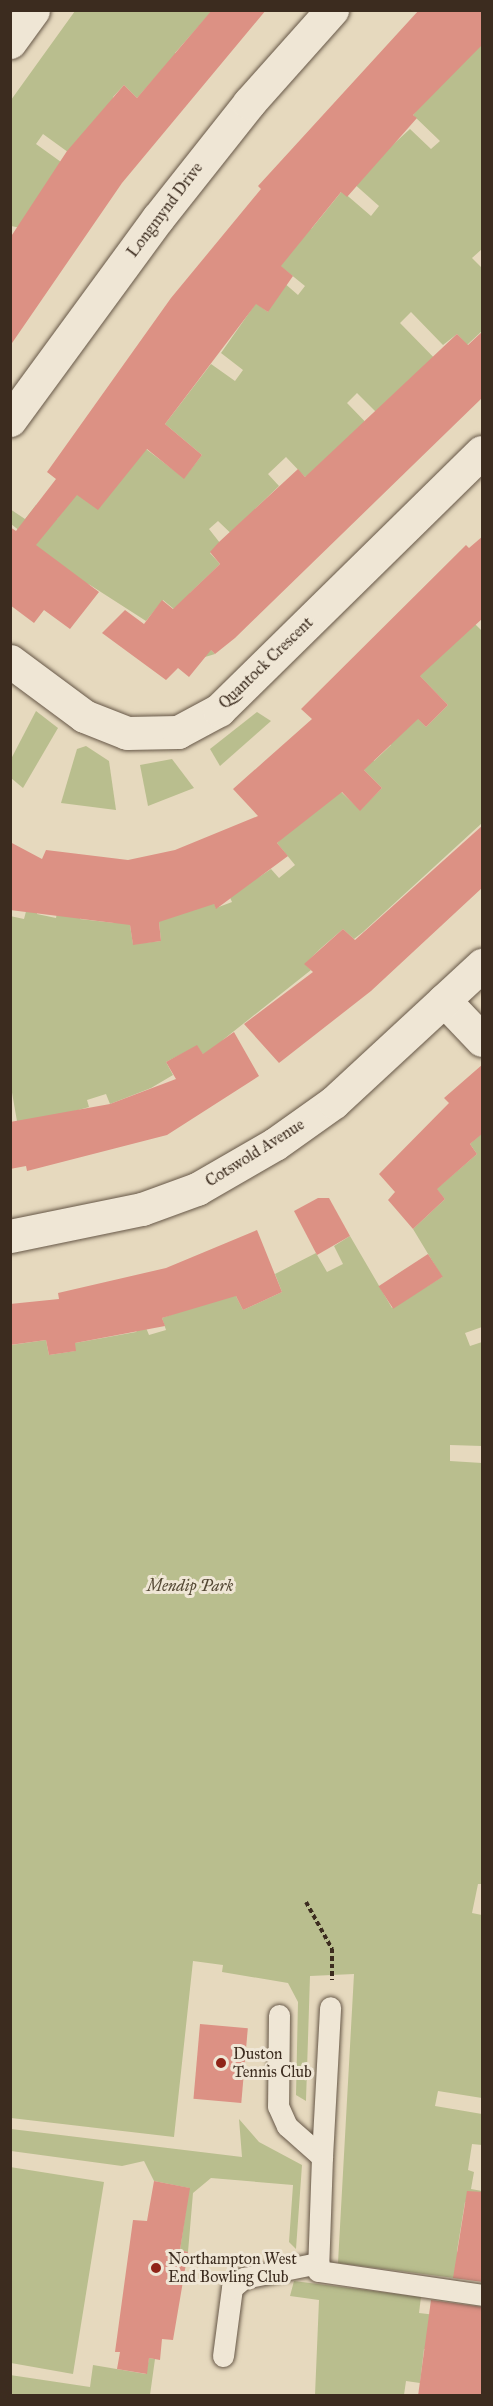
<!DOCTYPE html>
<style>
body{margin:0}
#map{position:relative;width:493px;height:2406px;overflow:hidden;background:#e6d9be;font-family:"IM FELL Great Primer",serif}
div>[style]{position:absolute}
.green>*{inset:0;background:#b9be8e}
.building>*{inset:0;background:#dc9184;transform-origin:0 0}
.path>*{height:4px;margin-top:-2px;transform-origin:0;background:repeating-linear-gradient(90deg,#3c2c1f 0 4.5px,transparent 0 7.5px)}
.roads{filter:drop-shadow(0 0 2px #665747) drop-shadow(0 0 2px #665747)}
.service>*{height:21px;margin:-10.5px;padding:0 10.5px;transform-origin:10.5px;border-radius:10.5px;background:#efe6d5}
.minor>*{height:33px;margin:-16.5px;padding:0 16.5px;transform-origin:16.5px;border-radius:16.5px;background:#efe6d5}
.dots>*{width:16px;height:16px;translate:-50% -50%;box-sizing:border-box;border:3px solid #efe6d5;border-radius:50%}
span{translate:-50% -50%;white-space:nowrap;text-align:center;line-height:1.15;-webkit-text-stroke:6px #efe6d5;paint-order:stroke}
.street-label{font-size:16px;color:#3c2c1f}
.park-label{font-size:16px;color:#554935;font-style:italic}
.poi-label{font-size:16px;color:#3c2c1f}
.left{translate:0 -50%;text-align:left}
.frame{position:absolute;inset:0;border:12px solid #3c2c1f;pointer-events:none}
</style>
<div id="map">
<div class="green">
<div style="clip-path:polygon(75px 11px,212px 11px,175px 53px,189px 65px,168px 63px,137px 98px,124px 85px,113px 97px,101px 176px,43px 134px,36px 144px,61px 162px,31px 230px,11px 226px,11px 100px)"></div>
<div style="clip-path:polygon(482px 26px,482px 249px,472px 258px,482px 268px,482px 331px,467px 345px,457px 334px,443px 345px,411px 312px,400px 323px,445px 369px,376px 412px,357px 393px,347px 403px,379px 436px,305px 477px,286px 457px,268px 474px,279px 486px,255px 509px,265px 520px,241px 543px,218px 521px,209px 529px,220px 543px,210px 553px,220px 564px,190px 593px,214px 617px,196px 634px,215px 654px,205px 657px,180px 614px,163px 600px,146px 621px,90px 585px,34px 561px,25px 535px,11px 524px,10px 509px,25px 519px,36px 505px,57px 519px,76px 494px,146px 449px,184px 478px,202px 455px,165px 424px,211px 364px,235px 381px,243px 370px,221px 353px,256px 303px,268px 312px,275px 275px,298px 295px,305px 286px,268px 256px,312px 228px,342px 191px,371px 216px,379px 206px,352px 182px,410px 129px,431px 149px,440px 141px,413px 115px)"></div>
<div style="clip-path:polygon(474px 623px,482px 631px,482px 823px,363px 932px,354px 939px,343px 929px,320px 949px,305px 964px,311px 970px,224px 1039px,207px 1060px,197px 1046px,166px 1062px,173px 1075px,151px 1088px,110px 1104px,106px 1094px,87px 1100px,89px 1107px,18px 1127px,10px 1081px,10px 916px,24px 919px,29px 900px,38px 901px,37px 914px,56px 918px,59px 901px,81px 903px,80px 919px,115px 923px,127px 907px,133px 944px,161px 941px,157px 903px,207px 887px,216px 908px,232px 902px,224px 884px,259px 877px,271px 869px,279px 878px,295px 865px,277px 843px,336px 787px,360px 810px,382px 788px,357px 763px,359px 747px,374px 761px,391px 745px,364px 717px,405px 705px,426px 727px,448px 705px,413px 669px)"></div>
<div style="clip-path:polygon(36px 711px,58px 728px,23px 788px,11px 778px,11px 759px)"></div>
<div style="clip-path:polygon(257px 712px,271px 721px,220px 766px,210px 749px)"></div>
<div style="clip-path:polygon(86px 746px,109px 761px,116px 810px,61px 803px,77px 749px)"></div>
<div style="clip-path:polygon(172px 759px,194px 788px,148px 806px,140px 765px)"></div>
<div style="clip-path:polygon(482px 1133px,482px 1327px,465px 1333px,470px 1346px,482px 1342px,482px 1446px,450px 1445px,450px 1461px,482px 1463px,482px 1884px,478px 1884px,472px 1913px,482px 1915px,482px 2098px,438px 2091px,435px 2106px,482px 2114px,482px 2145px,472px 2144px,468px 2170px,474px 2172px,471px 2189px,482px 2191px,482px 2205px,465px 2202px,457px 2251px,462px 2279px,338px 2263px,354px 1974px,310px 1976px,306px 2101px,296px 2095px,298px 2002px,288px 1983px,222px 1972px,223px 1965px,193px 1961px,174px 2137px,11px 2118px,11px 1345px,46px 1340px,49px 1355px,75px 1351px,75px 1343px,136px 1332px,144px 1323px,149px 1335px,166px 1330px,162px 1318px,228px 1294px,236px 1296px,243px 1310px,282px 1292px,275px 1274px,316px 1253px,327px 1272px,343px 1264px,334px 1246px,350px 1236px,392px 1308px,442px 1277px,413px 1229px,445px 1199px,404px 1151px,441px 1185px,477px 1154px,470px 1144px)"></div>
<div style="clip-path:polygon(239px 2119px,259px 2142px,302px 2165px,296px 2249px,289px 2242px,293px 2185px,211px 2178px,193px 2193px,188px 2252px,180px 2250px,189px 2188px,154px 2181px,144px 2161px,122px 2166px,11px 2151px,11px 2129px,242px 2157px)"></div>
<div style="clip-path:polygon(10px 2167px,104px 2182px,73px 2374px,11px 2363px)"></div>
<div style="clip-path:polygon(294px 2281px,421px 2297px,419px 2313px,462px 2318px,439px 2351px,424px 2349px,420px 2383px,406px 2381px,404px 2395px,315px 2395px,319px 2300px,290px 2296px)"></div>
<div style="clip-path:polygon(149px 2358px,155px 2359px,150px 2395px,11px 2395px,10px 2375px,90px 2387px,93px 2365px,146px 2374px)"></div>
</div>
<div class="building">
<div style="clip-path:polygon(212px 10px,266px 10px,122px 183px,10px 346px,10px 238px,67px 151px,124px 85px,137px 98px)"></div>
<div style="clip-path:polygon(419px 10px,483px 10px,483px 44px,413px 115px,417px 118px,347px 197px,341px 192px,281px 266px,293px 276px,268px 312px,256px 304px,165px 424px,202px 455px,184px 479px,147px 449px,98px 510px,77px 495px,36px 545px,99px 592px,70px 629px,44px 610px,34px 623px,10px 605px,10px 527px,16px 531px,56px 479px,47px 472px,171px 298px,261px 189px,258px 186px)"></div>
<div style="clip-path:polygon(483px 331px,483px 397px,235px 638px,215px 654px,211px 650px,189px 677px,178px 668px,166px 680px,102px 633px,125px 610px,144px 624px,162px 600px,173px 609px,220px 564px,210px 552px,219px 542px,298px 469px,305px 477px,457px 334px,468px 345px)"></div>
<div style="clip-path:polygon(483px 536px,483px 618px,420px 676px,448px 705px,426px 727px,418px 719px,364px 770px,382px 788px,360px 811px,342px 792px,277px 843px,288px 856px,216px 909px,214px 904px,159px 922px,161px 941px,133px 945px,130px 925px,10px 910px,10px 842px,42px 859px,46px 850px,128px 860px,175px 850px,258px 816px,233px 789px,312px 719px,301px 709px,466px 545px,469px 548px)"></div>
<div style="clip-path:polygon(483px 825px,483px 887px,371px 991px,279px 1063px,244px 1024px,313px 972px,304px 964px,343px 929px,355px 940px)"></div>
<div style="clip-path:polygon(234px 1032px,259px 1076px,167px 1135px,27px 1171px,26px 1166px,10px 1169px,10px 1122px,110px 1104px,176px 1079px,166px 1062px,197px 1045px,203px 1054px)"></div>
<div style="clip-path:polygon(483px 1064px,483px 1133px,470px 1144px,477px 1154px,437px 1189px,445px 1199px,413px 1229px,388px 1200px,395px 1192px,379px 1174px,449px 1103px,444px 1098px)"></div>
<div style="clip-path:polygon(318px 1198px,329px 1198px,350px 1236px,317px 1255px,294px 1211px)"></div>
<div style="clip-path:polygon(257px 1230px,282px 1292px,243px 1310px,236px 1296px,162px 1318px,165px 1326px,75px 1343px,76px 1351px,49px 1355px,46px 1340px,10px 1345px,10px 1304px,59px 1299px,58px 1293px,166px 1268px)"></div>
<div style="left:428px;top:1254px;width:27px;height:59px;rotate:57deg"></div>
<div style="left:200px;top:2024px;width:48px;height:75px;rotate:5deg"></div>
<div style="clip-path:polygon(154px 2181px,190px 2188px,180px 2250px,188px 2252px,173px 2340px,162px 2339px,160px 2360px,149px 2358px,147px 2374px,117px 2369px,120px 2352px,115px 2352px,133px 2220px,147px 2221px)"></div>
<div style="clip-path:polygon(467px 2191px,483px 2192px,483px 2282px,453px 2278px)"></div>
<div style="clip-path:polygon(431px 2300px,483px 2307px,483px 2396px,418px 2396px)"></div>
</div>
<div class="path">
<div style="left:306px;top:1902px;width:54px;rotate:61deg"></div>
<div style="left:332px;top:1949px;width:31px;rotate:90deg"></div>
</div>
<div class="roads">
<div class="service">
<div style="left:279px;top:2015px;width:91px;rotate:90.6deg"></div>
<div style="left:278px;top:2106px;width:22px;rotate:66deg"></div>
<div style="left:287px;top:2126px;width:47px;rotate:41.5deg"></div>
<div style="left:322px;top:2157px;width:114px;rotate:92deg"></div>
<div style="left:318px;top:2271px;width:166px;rotate:8.3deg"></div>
<div style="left:322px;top:2157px;width:150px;rotate:-86.9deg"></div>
<div style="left:223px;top:2356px;width:69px;rotate:-82.5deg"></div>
<div style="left:232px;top:2288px;width:16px;rotate:-40deg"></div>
<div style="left:244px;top:2278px;width:76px;rotate:-11.5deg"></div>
</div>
<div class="minor">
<div style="left:10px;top:42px;width:39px;rotate:-54deg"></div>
<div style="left:10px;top:420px;width:250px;rotate:-53.8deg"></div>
<div style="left:158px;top:218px;width:147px;rotate:-51.6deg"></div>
<div style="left:249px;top:103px;width:125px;rotate:-48.3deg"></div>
<div style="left:10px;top:661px;width:92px;rotate:36.6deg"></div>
<div style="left:84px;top:716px;width:46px;rotate:21.6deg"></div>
<div style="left:127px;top:733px;width:51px;rotate:-1.1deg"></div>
<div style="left:178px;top:732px;width:47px;rotate:-28.2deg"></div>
<div style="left:219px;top:710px;width:368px;rotate:-44.5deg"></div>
<div style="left:444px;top:1000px;width:55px;rotate:46.5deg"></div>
<div style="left:10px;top:1236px;width:135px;rotate:-11.6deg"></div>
<div style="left:142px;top:1209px;width:59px;rotate:-20deg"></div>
<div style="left:197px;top:1189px;width:90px;rotate:-30deg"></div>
<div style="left:275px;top:1144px;width:72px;rotate:-35.4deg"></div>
<div style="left:334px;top:1102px;width:202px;rotate:-42.8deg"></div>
</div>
</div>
<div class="dots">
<div style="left:221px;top:2063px;background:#8f2418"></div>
<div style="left:156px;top:2268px;background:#8f2418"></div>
</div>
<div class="street-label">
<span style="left:165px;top:210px;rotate:-53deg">Longmynd Drive</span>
<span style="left:266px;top:663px;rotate:-44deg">Quantock Crescent</span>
<span style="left:255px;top:1153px;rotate:-32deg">Cotswold Avenue</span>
</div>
<div class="park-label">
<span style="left:190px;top:1586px">Mendip Park</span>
</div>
<div class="poi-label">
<span class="left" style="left:233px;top:2063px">Duston<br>Tennis Club</span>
<span class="left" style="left:168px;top:2268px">Northampton West<br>End Bowling Club</span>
</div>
<div class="frame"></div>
</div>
